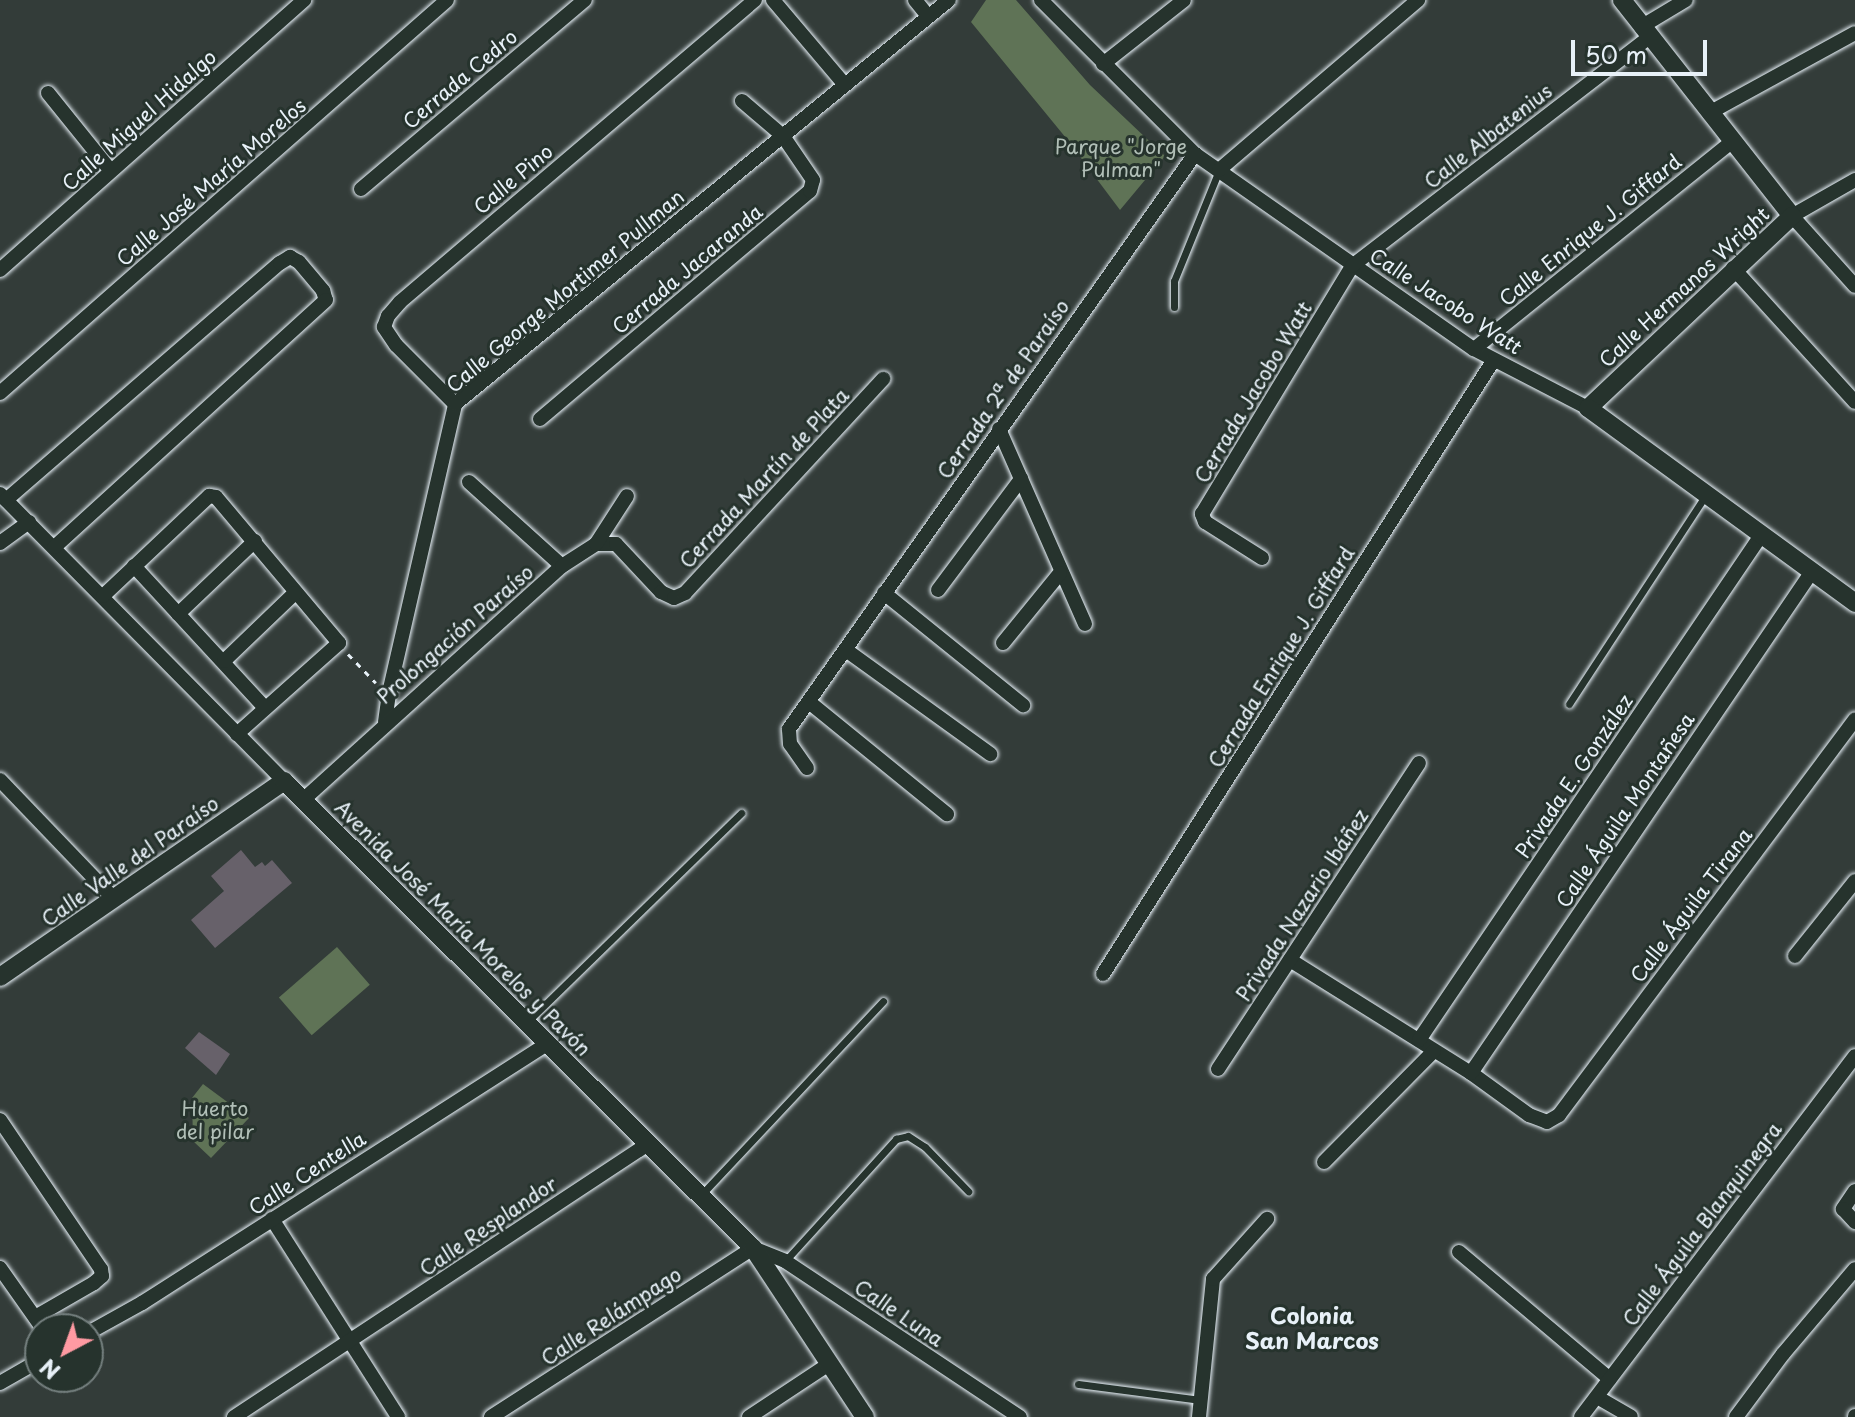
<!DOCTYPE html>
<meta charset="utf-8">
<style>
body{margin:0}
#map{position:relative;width:1855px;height:1417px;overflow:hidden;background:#333c39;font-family:"Playpen Sans",sans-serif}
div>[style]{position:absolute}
.green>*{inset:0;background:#5f7356;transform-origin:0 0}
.building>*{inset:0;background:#67616a}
.path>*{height:3px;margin-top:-1.5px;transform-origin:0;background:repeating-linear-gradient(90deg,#e8f1f8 0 6px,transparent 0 12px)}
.roads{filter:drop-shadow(0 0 2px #e8f1f8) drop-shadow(0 0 2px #e8f1f8)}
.service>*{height:7px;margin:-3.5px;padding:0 3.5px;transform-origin:3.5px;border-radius:3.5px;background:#26332d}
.minor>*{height:14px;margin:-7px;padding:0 7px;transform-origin:7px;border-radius:7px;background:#26332d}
.tertiary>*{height:18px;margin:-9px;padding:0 9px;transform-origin:9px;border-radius:9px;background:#26332d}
span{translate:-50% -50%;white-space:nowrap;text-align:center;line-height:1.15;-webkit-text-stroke:6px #26332d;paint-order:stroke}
.street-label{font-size:20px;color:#e8f1f8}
.park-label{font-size:20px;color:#b1bfb7}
.neighbourhood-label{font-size:22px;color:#e8f1f8;font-weight:700}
.north{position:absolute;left:24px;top:1313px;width:80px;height:80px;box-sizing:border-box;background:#26332d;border:2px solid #747f7e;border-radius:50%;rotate:221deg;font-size:22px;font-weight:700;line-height:32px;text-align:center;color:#e8f1f8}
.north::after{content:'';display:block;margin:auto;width:28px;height:36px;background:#ff9aa2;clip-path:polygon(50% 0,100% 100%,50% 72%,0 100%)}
.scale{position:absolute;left:1571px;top:40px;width:136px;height:36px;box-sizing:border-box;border:4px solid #e8f1f8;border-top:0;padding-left:10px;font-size:24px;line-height:28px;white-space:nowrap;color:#e8f1f8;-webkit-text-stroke:6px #26332d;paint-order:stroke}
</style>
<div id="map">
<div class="green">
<div style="clip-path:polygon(986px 0,1016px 0,1090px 85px,1165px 156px,1120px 210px,1066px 138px,971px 22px)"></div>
<div style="left:337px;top:947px;width:50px;height:77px;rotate:49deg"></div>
<div style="clip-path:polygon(203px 1084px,249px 1118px,211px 1158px,193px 1141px,192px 1098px)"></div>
</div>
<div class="building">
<div style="clip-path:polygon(241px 850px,255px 867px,262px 862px,265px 866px,272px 860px,292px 883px,215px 948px,191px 920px,224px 891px,211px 876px)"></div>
<div style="clip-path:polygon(199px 1032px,230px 1054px,216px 1075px,185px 1048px)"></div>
</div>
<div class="path">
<div style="left:348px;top:654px;width:40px;rotate:46deg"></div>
</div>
<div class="roads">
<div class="service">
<div style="left:1174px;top:307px;width:26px;rotate:-90deg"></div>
<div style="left:1174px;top:281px;width:120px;rotate:-67.9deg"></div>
<div style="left:1569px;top:704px;width:250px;rotate:-56.8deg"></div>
<div style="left:528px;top:1021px;width:298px;rotate:-44.3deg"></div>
<div style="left:701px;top:1195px;width:266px;rotate:-46.8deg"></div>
<div style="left:786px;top:1260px;width:164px;rotate:-47.7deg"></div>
<div style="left:896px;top:1139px;width:12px;rotate:-14deg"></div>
<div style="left:908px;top:1136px;width:20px;rotate:33deg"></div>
<div style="left:925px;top:1147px;width:62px;rotate:45.7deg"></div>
<div style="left:1078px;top:1384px;width:124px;rotate:7.4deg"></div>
</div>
<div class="minor">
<div style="left:773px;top:0;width:111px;rotate:49.7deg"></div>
<div style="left:915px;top:0;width:21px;rotate:51deg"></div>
<div style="left:1041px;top:0;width:218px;rotate:45deg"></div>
<div style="left:1195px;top:154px;width:340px;rotate:35deg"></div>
<div style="left:1474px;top:349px;width:128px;rotate:27.4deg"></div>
<div style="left:1641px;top:27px;width:52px;rotate:-31deg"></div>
<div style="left:1103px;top:64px;width:103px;rotate:-38.3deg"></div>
<div style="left:48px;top:93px;width:100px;rotate:51.1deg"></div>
<div style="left:1709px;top:113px;width:166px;rotate:-28.7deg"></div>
<div style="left:1219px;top:170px;width:262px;rotate:-40.5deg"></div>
<div style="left:1855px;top:180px;width:73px;rotate:150.3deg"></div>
<div style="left:1792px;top:216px;width:94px;rotate:48deg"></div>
<div style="left:361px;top:189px;width:293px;rotate:-40.2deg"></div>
<div style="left:1733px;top:268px;width:181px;rotate:47.7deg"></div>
<div style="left:0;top:270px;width:407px;rotate:-41.6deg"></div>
<div style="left:1474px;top:349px;width:330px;rotate:-38.8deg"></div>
<div style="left:0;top:393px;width:595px;rotate:-41.32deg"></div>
<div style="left:455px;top:404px;width:83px;rotate:-135deg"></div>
<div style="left:396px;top:345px;width:22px;rotate:-124deg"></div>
<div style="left:384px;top:327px;width:12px;rotate:-70deg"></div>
<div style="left:388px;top:316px;width:18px;rotate:-49deg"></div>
<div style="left:400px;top:302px;width:466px;rotate:-40.4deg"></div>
<div style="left:540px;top:419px;width:353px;rotate:-40.2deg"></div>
<div style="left:810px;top:191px;width:11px;rotate:-75deg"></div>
<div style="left:813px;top:180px;width:53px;rotate:-124.3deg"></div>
<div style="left:783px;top:136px;width:54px;rotate:-139.5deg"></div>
<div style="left:999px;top:429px;width:213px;rotate:66.2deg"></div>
<div style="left:469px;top:482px;width:125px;rotate:42.1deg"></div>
<div style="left:0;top:494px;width:404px;rotate:45.3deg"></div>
<div style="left:6px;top:500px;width:362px;rotate:-40.9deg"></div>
<div style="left:280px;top:263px;width:12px;rotate:-31deg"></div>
<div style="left:290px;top:257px;width:10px;rotate:29deg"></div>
<div style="left:299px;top:262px;width:38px;rotate:50deg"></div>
<div style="left:323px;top:291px;width:9px;rotate:72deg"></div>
<div style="left:326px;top:300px;width:367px;rotate:137.7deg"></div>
<div style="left:0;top:543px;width:36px;rotate:-36deg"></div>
<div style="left:596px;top:544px;width:20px"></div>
<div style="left:616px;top:544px;width:66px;rotate:46.8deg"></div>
<div style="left:661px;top:592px;width:14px;rotate:25deg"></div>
<div style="left:674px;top:598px;width:12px;rotate:-24deg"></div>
<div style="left:685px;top:593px;width:292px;rotate:-47.2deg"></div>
<div style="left:1262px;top:558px;width:67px;rotate:-147.7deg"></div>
<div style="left:1205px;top:522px;width:9px;rotate:-111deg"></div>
<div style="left:1202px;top:514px;width:290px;rotate:-58.8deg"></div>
<div style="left:1352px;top:266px;width:375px;rotate:-37.6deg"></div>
<div style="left:134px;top:566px;width:193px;rotate:47.3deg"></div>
<div style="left:938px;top:590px;width:139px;rotate:-53.2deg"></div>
<div style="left:884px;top:593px;width:179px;rotate:38.9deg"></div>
<div style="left:103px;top:596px;width:146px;rotate:-43.3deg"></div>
<div style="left:209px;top:496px;width:7px;rotate:8deg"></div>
<div style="left:216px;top:497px;width:191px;rotate:49.9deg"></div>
<div style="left:339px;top:643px;width:137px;rotate:138.3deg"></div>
<div style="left:178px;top:614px;width:106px;rotate:-43.5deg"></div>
<div style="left:1003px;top:643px;width:90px;rotate:-50.8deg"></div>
<div style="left:846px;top:650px;width:178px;rotate:35.8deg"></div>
<div style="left:224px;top:661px;width:98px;rotate:-43.8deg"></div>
<div style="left:809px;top:702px;width:178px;rotate:39.1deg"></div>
<div style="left:385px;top:722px;width:29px;rotate:-82deg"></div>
<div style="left:389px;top:693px;width:296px;rotate:-77.1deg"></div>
<div style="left:455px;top:404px;width:638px;rotate:-39.28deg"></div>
<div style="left:807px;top:768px;width:29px;rotate:-125deg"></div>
<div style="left:790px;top:744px;width:15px;rotate:-94deg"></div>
<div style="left:789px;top:729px;width:704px;rotate:-54.77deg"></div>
<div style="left:0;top:780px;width:165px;rotate:46.2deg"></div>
<div style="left:304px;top:799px;width:348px;rotate:-42.1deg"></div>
<div style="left:562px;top:566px;width:40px;rotate:-32.9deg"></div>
<div style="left:596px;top:544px;width:57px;rotate:-57.1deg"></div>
<div style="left:1795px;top:956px;width:96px;rotate:-51.3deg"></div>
<div style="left:1290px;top:960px;width:213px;rotate:32deg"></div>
<div style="left:1471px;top:1073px;width:72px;rotate:35.9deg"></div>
<div style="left:1529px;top:1115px;width:19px;rotate:21deg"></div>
<div style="left:1547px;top:1122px;width:14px;rotate:-30deg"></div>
<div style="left:1559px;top:1115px;width:494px;rotate:-53.2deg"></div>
<div style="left:1103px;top:974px;width:727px;rotate:-57.53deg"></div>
<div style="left:1419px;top:1040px;width:611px;rotate:-55.87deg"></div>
<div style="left:1218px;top:1069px;width:366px;rotate:-56.7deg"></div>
<div style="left:1471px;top:1073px;width:608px;rotate:-55.79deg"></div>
<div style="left:0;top:1120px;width:180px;rotate:55.9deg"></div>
<div style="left:101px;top:1269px;width:7px;rotate:82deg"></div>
<div style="left:102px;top:1276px;width:11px;rotate:139deg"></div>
<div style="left:94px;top:1283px;width:68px;rotate:150deg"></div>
<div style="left:1324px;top:1162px;width:156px;rotate:-45.3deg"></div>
<div style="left:1855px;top:1191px;width:22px;rotate:124deg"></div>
<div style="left:1843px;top:1209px;width:18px;rotate:47deg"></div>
<div style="left:272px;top:1219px;width:235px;rotate:57.5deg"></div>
<div style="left:1459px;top:1252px;width:197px;rotate:40.1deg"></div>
<div style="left:0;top:1268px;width:75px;rotate:54.8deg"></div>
<div style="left:88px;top:1333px;width:62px;rotate:-29.1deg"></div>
<div style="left:142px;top:1303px;width:479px;rotate:-32.6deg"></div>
<div style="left:0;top:1383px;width:46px;rotate:-29.9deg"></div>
<div style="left:1597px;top:1397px;width:39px;rotate:30deg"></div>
<div style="left:234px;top:1417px;width:498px;rotate:-33.4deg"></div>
<div style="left:491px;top:1417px;width:312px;rotate:-32.8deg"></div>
<div style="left:753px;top:1248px;width:35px;rotate:22deg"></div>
<div style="left:785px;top:1261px;width:282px;rotate:33.6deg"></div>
<div style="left:749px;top:1417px;width:96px;rotate:-33.5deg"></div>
<div style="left:1199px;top:1417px;width:139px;rotate:-84.2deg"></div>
<div style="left:1213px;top:1279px;width:81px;rotate:-48deg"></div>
<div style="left:1581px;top:1417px;width:453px;rotate:-52.8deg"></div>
<div style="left:1736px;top:1417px;width:79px;rotate:-53.3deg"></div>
<div style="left:1783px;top:1354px;width:111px;rotate:-49.7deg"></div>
<div style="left:1855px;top:1417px;width:1px;rotate:-90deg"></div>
</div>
<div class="tertiary">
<div style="left:1622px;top:0;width:275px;rotate:51.8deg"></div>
<div style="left:1792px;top:216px;width:280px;rotate:136.7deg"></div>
<div style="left:1588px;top:408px;width:331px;rotate:36.1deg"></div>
<div style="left:0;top:977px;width:345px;rotate:-34.6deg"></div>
<div style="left:284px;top:781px;width:662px;rotate:44.88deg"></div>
<div style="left:753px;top:1248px;width:203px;rotate:56.5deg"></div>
</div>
</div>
<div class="street-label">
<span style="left:460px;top:79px;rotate:-40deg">Cerrada Cedro</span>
<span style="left:139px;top:120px;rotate:-42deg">Calle Miguel Hidalgo</span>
<span style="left:1488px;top:136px;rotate:-38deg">Calle Albatenius</span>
<span style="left:513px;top:179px;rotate:-40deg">Calle Pino</span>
<span style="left:211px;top:182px;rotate:-41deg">Calle José María Morelos</span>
<span style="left:1590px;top:230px;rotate:-39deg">Calle Enrique J. Giffard</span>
<span style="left:687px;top:269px;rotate:-40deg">Cerrada Jacaranda</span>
<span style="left:1684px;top:287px;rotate:-43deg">Calle Hermanos Wright</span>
<span style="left:565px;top:291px;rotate:-40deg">Calle George Mortimer Pullman</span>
<span style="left:1446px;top:301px;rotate:33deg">Calle Jacobo Watt</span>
<span style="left:1003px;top:389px;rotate:-55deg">Cerrada 2ª de Paraíso</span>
<span style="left:1253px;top:392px;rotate:-59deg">Cerrada Jacobo Watt</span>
<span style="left:764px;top:478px;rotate:-47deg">Cerrada Martín de Plata</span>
<span style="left:455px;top:634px;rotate:-41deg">Prolongación Paraíso</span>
<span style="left:1281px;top:657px;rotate:-58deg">Cerrada Enrique J. Giffard</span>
<span style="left:1574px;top:776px;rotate:-56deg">Privada E. González</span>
<span style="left:1625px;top:810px;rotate:-56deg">Calle Águila Montañesa</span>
<span style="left:130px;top:861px;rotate:-35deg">Calle Valle del Paraíso</span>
<span style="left:1302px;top:905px;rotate:-57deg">Privada Nazario Ibáñez</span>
<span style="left:1691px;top:905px;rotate:-53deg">Calle Águila Tirana</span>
<span style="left:463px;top:928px;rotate:45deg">Avenida José María Morelos y Pavón</span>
<span style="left:307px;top:1173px;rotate:-33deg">Calle Centella</span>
<span style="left:1702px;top:1224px;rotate:-53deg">Calle Águila Blanquinegra</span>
<span style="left:488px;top:1226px;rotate:-34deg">Calle Resplandor</span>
<span style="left:899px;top:1313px;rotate:34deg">Calle Luna</span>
<span style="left:611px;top:1316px;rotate:-33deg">Calle Relámpago</span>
</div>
<div class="park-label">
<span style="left:1121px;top:158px">Parque "Jorge<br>Pulman"</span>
<span style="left:215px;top:1120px">Huerto<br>del pilar</span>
</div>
<div class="neighbourhood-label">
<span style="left:1312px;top:1327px">Colonia<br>San Marcos</span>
</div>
<div class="north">N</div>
<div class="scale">50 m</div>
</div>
